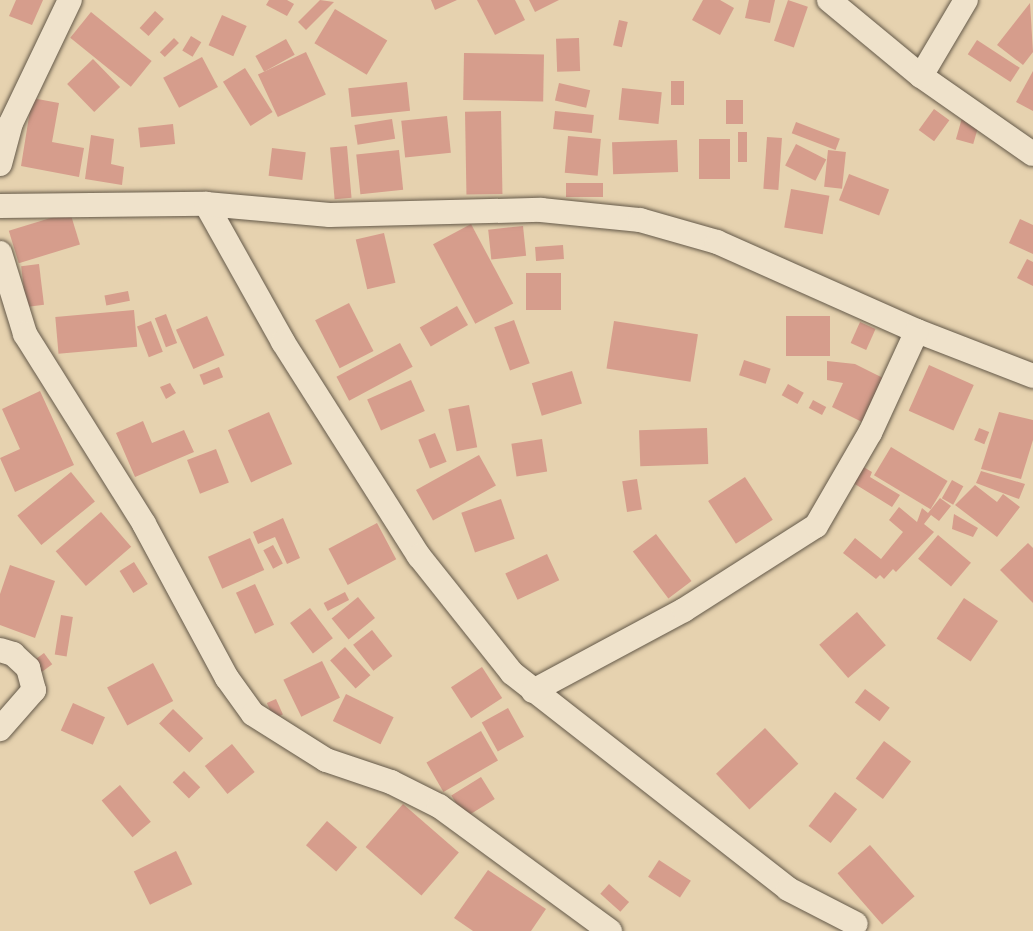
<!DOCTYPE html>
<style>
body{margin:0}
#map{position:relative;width:1033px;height:931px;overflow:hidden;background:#e6d2af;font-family:"Libre Caslon Text",serif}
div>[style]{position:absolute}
.building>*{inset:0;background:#d69d8c;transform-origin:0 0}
.roads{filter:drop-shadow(0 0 2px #645949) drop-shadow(0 0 2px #645949)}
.street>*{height:24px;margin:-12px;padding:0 12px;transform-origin:12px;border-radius:12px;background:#efe2cb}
span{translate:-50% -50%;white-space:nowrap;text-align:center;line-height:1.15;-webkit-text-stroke:5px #efe2cb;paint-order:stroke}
</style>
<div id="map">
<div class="building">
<div style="clip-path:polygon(16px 0,43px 0,32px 25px,9px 16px)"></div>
<div style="clip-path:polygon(269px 0,287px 0,294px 4px,287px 16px,266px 5px)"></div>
<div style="clip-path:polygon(320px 0,334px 2px,306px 30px,298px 22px)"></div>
<div style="clip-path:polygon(431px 0,457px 0,435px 10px)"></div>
<div style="clip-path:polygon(477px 0,515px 0,525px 20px,495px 35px)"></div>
<div style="clip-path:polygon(529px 0,559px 0,535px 12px)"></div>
<div style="clip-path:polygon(703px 0,720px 0,734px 8px,720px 35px,692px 20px)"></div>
<div style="clip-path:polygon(749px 0,775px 0,770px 23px,745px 18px)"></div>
<div style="left:788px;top:0;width:21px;height:43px;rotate:19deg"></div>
<div style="clip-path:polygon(1030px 3px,1033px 52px,1023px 65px,997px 45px)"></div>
<div style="left:335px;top:9px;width:61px;height:40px;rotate:31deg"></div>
<div style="left:155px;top:11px;width:12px;height:23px;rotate:42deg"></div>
<div style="left:91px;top:12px;width:78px;height:33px;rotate:39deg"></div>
<div style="left:222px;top:15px;width:27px;height:33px;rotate:24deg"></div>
<div style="left:619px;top:20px;width:9px;height:26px;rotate:13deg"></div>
<div style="left:191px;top:36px;width:12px;height:17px;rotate:31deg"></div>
<div style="left:174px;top:38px;width:7px;height:20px;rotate:45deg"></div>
<div style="left:579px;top:38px;width:33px;height:23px;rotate:88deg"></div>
<div style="left:286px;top:39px;width:18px;height:35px;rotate:61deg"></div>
<div style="left:977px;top:40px;width:51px;height:17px;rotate:33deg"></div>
<div style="left:306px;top:52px;width:47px;height:53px;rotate:65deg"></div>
<div style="left:464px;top:53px;width:80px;height:47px;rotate:1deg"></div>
<div style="left:202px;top:57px;width:34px;height:44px;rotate:62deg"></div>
<div style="left:93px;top:59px;width:39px;height:36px;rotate:46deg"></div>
<div style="left:245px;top:68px;width:52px;height:26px;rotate:58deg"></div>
<div style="clip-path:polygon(1033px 71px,1033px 111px,1016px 102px)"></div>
<div style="left:671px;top:81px;width:13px;height:24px"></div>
<div style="left:407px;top:82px;width:29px;height:59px;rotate:84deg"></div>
<div style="left:559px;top:83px;width:32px;height:18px;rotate:13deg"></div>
<div style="left:622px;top:88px;width:40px;height:32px;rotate:6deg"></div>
<div style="clip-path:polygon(32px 98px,59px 103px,52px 142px,84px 148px,79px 177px,21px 166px)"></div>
<div style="left:726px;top:100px;width:17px;height:24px"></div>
<div style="left:934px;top:109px;width:19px;height:26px;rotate:36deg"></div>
<div style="left:501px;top:111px;width:83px;height:36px;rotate:89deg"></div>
<div style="left:555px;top:111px;width:39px;height:18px;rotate:6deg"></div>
<div style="left:447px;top:116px;width:37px;height:46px;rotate:84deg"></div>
<div style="left:962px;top:118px;width:18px;height:22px;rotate:16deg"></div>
<div style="left:392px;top:119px;width:20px;height:38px;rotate:81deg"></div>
<div style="left:796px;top:122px;width:47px;height:12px;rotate:21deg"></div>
<div style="left:173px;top:124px;width:20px;height:35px;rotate:84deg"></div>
<div style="left:738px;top:132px;width:9px;height:30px"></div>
<div style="clip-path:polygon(91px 135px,114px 139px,111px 164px,124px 167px,122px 185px,85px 179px)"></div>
<div style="left:568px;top:136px;width:33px;height:37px;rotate:5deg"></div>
<div style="left:767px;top:137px;width:15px;height:52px;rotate:4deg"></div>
<div style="left:699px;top:139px;width:31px;height:40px"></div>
<div style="left:677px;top:140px;width:32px;height:65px;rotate:88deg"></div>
<div style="left:796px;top:144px;width:34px;height:24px;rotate:27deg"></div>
<div style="left:347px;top:146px;width:52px;height:17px;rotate:85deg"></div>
<div style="left:272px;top:148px;width:34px;height:28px;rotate:7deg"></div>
<div style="left:399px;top:150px;width:40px;height:43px;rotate:84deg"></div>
<div style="left:828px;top:150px;width:18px;height:37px;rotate:6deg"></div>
<div style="left:849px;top:174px;width:43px;height:28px;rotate:21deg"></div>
<div style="left:566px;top:183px;width:37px;height:14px"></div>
<div style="left:791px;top:189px;width:39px;height:39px;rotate:10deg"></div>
<div style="left:70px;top:212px;width:34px;height:64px;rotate:73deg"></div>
<div style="clip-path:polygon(1020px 219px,1033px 225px,1033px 254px,1009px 243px)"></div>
<div style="left:471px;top:224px;width:90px;height:43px;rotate:62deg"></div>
<div style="left:523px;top:226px;width:30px;height:35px;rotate:84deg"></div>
<div style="left:384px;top:233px;width:51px;height:29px;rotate:77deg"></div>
<div style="left:563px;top:245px;width:14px;height:28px;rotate:86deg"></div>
<div style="clip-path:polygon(1027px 259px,1033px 262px,1033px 286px,1017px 278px)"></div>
<div style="left:39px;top:264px;width:41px;height:18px;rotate:83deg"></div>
<div style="left:526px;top:273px;width:35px;height:37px"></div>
<div style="left:128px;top:291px;width:10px;height:24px;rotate:79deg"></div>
<div style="left:349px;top:303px;width:54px;height:38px;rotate:63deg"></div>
<div style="left:457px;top:306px;width:22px;height:43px;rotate:60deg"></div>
<div style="left:134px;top:310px;width:37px;height:79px;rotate:85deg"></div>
<div style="left:166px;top:314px;width:31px;height:12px;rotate:69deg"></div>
<div style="left:207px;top:316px;width:43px;height:34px;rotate:66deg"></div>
<div style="left:786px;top:316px;width:44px;height:40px"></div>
<div style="left:514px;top:320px;width:46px;height:21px;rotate:70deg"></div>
<div style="left:151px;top:321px;width:33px;height:15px;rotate:69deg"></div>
<div style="left:614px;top:321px;width:85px;height:48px;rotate:9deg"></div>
<div style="left:860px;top:322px;width:17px;height:23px;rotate:24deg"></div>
<div style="left:400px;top:343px;width:27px;height:72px;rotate:62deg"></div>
<div style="left:744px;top:360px;width:28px;height:16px;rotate:18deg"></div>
<div style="clip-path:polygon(827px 361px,855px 364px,883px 378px,862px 422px,832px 407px,843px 383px,827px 380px)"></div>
<div style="left:929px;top:365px;width:49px;height:50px;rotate:24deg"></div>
<div style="left:219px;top:367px;width:11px;height:21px;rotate:68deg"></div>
<div style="left:572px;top:371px;width:34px;height:42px;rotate:73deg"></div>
<div style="left:411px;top:380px;width:34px;height:48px;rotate:66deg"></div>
<div style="clip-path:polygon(170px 383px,176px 393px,166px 399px,160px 387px)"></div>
<div style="left:788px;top:384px;width:18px;height:13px;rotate:29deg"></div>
<div style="clip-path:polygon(40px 391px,74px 465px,15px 492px,0 458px,20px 449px,2px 409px)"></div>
<div style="left:813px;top:400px;width:15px;height:9px;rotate:28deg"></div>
<div style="left:469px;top:405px;width:43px;height:21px;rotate:79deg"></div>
<div style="left:269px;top:412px;width:57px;height:45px;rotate:66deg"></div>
<div style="clip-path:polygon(999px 412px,1033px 420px,1033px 440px,1021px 479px,981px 469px)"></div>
<div style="clip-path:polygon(143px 421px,152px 443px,184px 430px,194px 452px,135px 477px,116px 433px)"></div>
<div style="left:707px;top:428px;width:36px;height:68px;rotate:88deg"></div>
<div style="left:979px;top:428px;width:11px;height:13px;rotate:22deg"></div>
<div style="left:435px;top:433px;width:31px;height:18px;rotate:68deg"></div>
<div style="left:542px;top:439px;width:33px;height:31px;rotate:81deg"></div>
<div style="left:891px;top:447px;width:66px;height:33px;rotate:31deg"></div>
<div style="left:216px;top:449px;width:36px;height:31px;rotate:69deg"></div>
<div style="left:479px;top:455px;width:35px;height:72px;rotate:61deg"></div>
<div style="clip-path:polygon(860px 465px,872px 472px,870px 477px,900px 495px,892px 507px,850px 481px)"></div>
<div style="clip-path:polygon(981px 471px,1025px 484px,1019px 499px,976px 483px)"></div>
<div style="left:71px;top:472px;width:38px;height:69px;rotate:51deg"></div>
<div style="left:745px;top:477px;width:51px;height:44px;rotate:57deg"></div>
<div style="left:637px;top:479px;width:31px;height:15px;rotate:81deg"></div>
<div style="left:952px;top:480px;width:13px;height:21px;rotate:29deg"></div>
<div style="clip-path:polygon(975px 485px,997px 502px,1003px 494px,1020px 507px,997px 537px,955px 505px)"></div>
<div style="clip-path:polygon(940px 498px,951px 506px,939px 521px,931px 515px,924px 524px,934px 532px,896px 572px,893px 569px,884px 579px,880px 575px,876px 579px,843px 553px,855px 538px,881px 559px,903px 532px,889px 520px,899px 507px,917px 522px,922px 508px,928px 513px)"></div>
<div style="left:501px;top:499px;width:42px;height:42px;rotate:71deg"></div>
<div style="left:101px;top:512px;width:46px;height:60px;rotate:49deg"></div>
<div style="clip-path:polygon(954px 514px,978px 528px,973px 537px,952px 529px)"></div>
<div style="clip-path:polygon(283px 518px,300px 558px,287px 564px,275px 537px,258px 544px,253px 532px)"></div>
<div style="left:377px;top:523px;width:41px;height:55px;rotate:62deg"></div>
<div style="left:656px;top:534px;width:59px;height:29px;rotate:53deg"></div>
<div style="left:938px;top:535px;width:43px;height:31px;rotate:40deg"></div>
<div style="left:250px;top:538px;width:35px;height:46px;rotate:66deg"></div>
<div style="clip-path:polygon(1028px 543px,1033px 548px,1033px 603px,1000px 570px)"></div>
<div style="left:273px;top:545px;width:21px;height:11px;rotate:62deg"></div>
<div style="left:547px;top:554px;width:29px;height:46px;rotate:65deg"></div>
<div style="left:134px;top:562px;width:26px;height:17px;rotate:58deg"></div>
<div style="clip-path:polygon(10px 565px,55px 581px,35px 638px,0 625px,0 594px)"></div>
<div style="left:255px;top:584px;width:45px;height:21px;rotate:65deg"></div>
<div style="left:345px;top:592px;width:9px;height:24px;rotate:63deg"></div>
<div style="left:358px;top:597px;width:27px;height:34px;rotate:51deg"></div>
<div style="left:964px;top:598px;width:41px;height:49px;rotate:34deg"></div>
<div style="left:310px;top:608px;width:38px;height:25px;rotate:53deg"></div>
<div style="left:857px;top:612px;width:44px;height:50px;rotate:49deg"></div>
<div style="left:61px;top:615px;width:12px;height:40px;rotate:9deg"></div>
<div style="left:372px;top:630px;width:33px;height:24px;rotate:52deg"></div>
<div style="left:345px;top:647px;width:38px;height:20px;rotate:48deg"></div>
<div style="left:44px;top:653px;width:14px;height:13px;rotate:54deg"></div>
<div style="left:322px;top:661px;width:41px;height:43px;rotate:64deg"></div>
<div style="left:153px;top:663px;width:43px;height:52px;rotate:62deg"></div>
<div style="left:482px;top:667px;width:37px;height:37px;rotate:57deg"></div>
<div style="left:865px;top:689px;width:31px;height:17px;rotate:37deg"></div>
<div style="left:346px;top:694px;width:53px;height:30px;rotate:26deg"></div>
<div style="left:276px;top:699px;width:17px;height:10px;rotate:66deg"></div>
<div style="left:73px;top:703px;width:35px;height:30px;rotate:24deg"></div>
<div style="left:508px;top:708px;width:33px;height:30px;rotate:61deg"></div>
<div style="left:173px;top:709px;width:42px;height:20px;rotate:44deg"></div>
<div style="left:765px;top:728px;width:49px;height:67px;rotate:47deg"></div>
<div style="left:481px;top:731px;width:34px;height:63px;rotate:60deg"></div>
<div style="left:884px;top:741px;width:34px;height:47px;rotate:37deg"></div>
<div style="left:232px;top:744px;width:36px;height:35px;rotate:51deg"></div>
<div style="left:184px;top:771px;width:23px;height:16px;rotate:45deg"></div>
<div style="left:481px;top:777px;width:26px;height:35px;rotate:58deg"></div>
<div style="left:120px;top:785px;width:48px;height:24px;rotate:50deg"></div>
<div style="left:835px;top:792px;width:28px;height:43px;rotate:38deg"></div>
<div style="left:403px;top:804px;width:74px;height:57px;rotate:41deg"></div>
<div style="left:327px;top:821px;width:40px;height:32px;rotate:41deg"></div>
<div style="left:870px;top:845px;width:68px;height:43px;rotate:49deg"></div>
<div style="left:176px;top:851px;width:37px;height:47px;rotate:64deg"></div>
<div style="left:659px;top:860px;width:38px;height:20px;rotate:33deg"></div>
<div style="clip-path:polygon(488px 870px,546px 909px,531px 931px,473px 931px,454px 918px)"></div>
<div style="left:609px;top:884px;width:27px;height:13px;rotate:42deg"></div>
</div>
<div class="roads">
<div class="street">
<div style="left:829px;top:0;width:119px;rotate:39.6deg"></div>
<div style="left:921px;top:76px;width:136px;rotate:34.9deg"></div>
<div style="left:921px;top:76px;width:88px;rotate:-59.4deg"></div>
<div style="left:0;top:164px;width:42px;rotate:-75deg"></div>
<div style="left:11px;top:123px;width:136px;rotate:-64.4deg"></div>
<div style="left:206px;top:204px;width:158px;rotate:60.8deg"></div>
<div style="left:283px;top:342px;width:254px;rotate:57.6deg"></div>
<div style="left:419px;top:556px;width:149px;rotate:51.5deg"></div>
<div style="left:512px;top:673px;width:350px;rotate:38deg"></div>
<div style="left:788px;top:889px;width:76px;rotate:27.2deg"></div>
<div style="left:0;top:206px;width:206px;rotate:-0.6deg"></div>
<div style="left:206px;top:204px;width:124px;rotate:5.1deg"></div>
<div style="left:330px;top:215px;width:211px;rotate:-1.4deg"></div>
<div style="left:541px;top:210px;width:100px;rotate:5.8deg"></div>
<div style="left:640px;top:220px;width:80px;rotate:15.9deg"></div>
<div style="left:717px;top:242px;width:219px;rotate:24deg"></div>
<div style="left:917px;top:331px;width:124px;rotate:21.2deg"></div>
<div style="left:0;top:253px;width:85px;rotate:72.8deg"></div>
<div style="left:25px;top:334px;width:224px;rotate:57.9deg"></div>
<div style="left:144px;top:524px;width:175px;rotate:61.7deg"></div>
<div style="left:227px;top:678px;width:44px;rotate:54.2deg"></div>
<div style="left:253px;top:714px;width:86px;rotate:32.2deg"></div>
<div style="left:326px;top:760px;width:69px;rotate:18.7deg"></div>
<div style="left:391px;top:782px;width:54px;rotate:26.6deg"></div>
<div style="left:439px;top:806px;width:212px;rotate:36.2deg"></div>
<div style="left:0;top:650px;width:14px;rotate:17deg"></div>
<div style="left:13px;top:654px;width:21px;rotate:43deg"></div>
<div style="left:28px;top:668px;width:23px;rotate:75deg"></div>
<div style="left:34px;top:690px;width:52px;rotate:131.1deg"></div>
<div style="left:533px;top:691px;width:171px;rotate:-28.2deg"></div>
<div style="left:684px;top:610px;width:156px;rotate:-32.5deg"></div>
<div style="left:816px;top:526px;width:108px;rotate:-59.9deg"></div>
<div style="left:870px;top:433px;width:112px;rotate:-65.3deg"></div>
</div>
</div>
</div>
